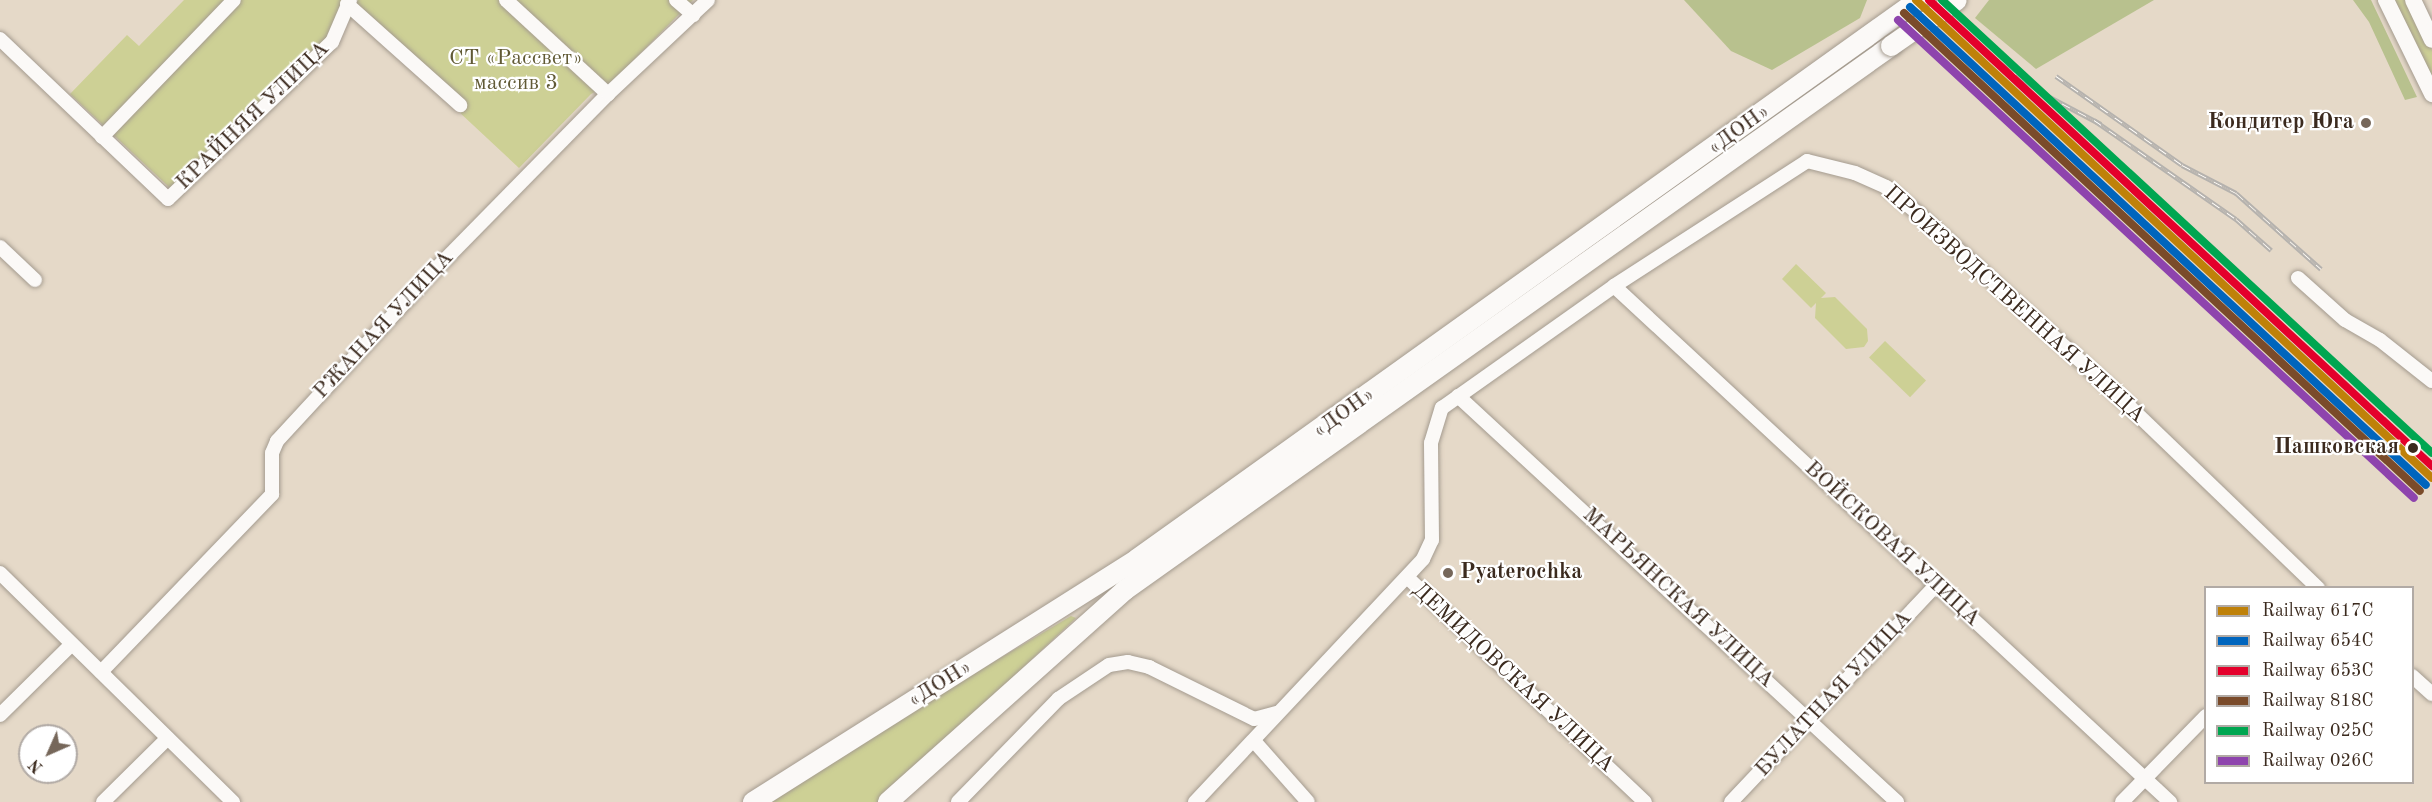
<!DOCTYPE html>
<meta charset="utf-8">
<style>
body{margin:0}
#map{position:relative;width:2432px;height:802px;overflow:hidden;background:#e5d9c8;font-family:"Old Standard TT",serif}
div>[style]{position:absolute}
.green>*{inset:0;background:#cdd095;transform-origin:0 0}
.forest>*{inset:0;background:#b8c18e}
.roads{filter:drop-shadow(0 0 2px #a49b8f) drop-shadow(0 0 2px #a49b8f)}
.minor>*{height:14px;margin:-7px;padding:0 7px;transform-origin:7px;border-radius:7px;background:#fbf9f7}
.major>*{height:16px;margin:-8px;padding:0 8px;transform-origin:8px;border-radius:8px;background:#fbf9f7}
.highway>*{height:20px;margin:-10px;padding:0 10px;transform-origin:10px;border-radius:10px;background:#fbf9f7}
.rail>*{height:5px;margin-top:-2.5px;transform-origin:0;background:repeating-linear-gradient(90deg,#fff 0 9px,#b5b2ae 0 18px);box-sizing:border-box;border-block:2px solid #b5b2ae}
.bridges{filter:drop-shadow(0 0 2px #a49b8f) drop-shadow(0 0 2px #a49b8f)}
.highway-bridge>*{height:20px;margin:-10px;padding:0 10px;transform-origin:10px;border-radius:10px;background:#fbf9f7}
.rail-1>*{height:8px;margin:-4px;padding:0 4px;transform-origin:4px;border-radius:4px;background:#bf8109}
.rail-2>*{height:8px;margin:-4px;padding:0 4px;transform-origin:4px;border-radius:4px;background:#0065bd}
.rail-3>*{height:8px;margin:-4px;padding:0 4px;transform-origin:4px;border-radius:4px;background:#e4002b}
.rail-4>*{height:8px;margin:-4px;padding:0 4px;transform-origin:4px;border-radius:4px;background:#7a4b2a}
.rail-5>*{height:8px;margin:-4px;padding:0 4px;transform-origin:4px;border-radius:4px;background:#00a651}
.rail-6>*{height:8px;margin:-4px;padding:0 4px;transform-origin:4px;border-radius:4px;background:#8e44ad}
.dots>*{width:16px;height:16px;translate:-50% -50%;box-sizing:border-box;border:3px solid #fff;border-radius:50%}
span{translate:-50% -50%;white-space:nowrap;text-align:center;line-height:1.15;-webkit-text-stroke:4.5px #fff;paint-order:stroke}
.park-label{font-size:22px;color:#615a35}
.street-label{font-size:22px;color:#3b2a1e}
.poi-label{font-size:22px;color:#3b2a1e;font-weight:700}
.right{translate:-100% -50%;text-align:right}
.left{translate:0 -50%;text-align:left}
.stop-label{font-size:22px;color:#3b2a1e;font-weight:700}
.legend{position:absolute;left:2204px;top:586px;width:210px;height:198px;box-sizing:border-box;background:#fff;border:2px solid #b1aaa5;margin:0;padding:8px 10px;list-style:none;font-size:18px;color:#3b2a1e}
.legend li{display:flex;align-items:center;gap:12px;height:30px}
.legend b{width:30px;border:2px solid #b1aaa5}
.north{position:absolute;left:18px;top:724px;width:60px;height:60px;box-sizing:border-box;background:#fff;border:2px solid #b1aaa5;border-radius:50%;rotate:225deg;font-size:16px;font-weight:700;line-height:24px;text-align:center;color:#3b2a1e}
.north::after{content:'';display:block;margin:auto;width:21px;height:27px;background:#76675a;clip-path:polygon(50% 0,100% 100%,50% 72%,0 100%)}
</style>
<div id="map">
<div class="green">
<div style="clip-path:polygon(184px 0,693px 0,610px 84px,591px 94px,519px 168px,355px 15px,170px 188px,70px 94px,127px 35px,139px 46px)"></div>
<div style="clip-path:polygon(2391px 0,2408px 0,2432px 50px,2432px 82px)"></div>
<div style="clip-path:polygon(1796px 264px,1826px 293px,1821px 298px,1835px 297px,1867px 329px,1868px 341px,1864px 347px,1846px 349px,1815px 318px,1816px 303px,1811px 308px,1782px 279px)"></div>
<div style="left:1885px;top:341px;width:57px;height:23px;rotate:44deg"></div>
<div style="clip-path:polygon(1071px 616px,1076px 618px,879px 802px,759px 802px)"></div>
</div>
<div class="forest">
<div style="clip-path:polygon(1684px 0,1867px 0,1860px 18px,1772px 70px,1731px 51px)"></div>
<div style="clip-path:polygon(1989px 0,2154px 0,2036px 69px,1975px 18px)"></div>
<div style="clip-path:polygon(2353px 0,2371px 0,2417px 97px,2405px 100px,2369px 22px)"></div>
</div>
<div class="roads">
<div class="minor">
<div style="left:506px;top:0;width:139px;rotate:42.7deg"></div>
<div style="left:676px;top:0;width:23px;rotate:41deg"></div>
<div style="left:347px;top:4px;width:152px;rotate:41.8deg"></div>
<div style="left:0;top:39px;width:232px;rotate:43.6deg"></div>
<div style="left:168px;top:199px;width:227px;rotate:-43.8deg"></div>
<div style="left:332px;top:42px;width:46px;rotate:-66.8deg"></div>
<div style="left:102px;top:137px;width:190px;rotate:-46.1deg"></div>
<div style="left:0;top:247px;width:48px;rotate:43.3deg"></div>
<div style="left:2298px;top:278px;width:63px;rotate:41.8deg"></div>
<div style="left:2345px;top:320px;width:40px;rotate:29.7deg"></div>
<div style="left:2380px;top:340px;width:66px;rotate:38.3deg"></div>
<div style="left:1614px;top:286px;width:759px;rotate:42.86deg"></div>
<div style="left:1458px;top:396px;width:598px;rotate:42.76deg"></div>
<div style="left:0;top:573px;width:327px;rotate:44.5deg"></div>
<div style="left:1408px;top:578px;width:326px;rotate:43.4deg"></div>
<div style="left:101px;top:672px;width:247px;rotate:-46.1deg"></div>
<div style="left:272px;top:494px;width:41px;rotate:-90deg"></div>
<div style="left:272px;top:453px;width:13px;rotate:-67deg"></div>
<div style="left:277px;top:441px;width:227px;rotate:-47.3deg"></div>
<div style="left:431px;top:274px;width:252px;rotate:-45.5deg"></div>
<div style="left:608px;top:94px;width:137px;rotate:-43.2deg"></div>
<div style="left:2412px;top:676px;width:27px;rotate:42deg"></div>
<div style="left:0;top:715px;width:101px;rotate:-44.6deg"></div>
<div style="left:1254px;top:741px;width:81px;rotate:48.5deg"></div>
<div style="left:103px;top:802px;width:91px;rotate:-44.6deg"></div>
<div style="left:958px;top:802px;width:144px;rotate:-45.8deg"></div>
<div style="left:1058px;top:699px;width:61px;rotate:-33.7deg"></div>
<div style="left:1109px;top:665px;width:19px;rotate:-9deg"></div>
<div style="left:1128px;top:662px;width:22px;rotate:13deg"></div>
<div style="left:1149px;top:667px;width:117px;rotate:26.3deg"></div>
<div style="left:1254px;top:719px;width:24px;rotate:-15deg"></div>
<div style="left:1195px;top:802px;width:333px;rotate:-46.8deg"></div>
<div style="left:1423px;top:559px;width:21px;rotate:-65deg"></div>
<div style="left:1432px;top:540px;width:97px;rotate:-90.6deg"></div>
<div style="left:1431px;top:443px;width:37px;rotate:-73deg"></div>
<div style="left:1442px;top:408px;width:211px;rotate:-35.3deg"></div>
<div style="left:1614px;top:286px;width:230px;rotate:-32.9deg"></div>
<div style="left:1807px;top:161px;width:49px;rotate:14deg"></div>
<div style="left:1855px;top:173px;width:34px;rotate:24deg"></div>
<div style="left:1886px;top:187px;width:44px;rotate:39.5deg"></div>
<div style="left:1920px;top:215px;width:253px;rotate:42.3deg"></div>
<div style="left:2107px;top:385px;width:293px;rotate:43.9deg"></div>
<div style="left:1731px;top:802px;width:299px;rotate:-46.6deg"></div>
<div style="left:2122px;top:802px;width:120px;rotate:-45.7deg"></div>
</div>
<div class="major">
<div style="left:2386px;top:0;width:105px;rotate:63.9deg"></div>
<div style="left:2413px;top:0;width:44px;rotate:64.6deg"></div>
</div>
<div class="highway">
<div style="left:753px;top:802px;width:454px;rotate:-32.3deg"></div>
<div style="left:1137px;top:559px;width:960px;rotate:-35.59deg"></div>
<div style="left:888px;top:802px;width:318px;rotate:-41.8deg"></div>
<div style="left:1125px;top:590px;width:940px;rotate:-35.38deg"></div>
</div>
</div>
<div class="rail">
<div style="left:1930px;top:0;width:93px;rotate:42.8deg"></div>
<div style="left:1994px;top:59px;width:63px;rotate:34.7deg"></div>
<div style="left:2046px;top:95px;width:62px;rotate:27.8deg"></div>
<div style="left:2056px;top:76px;width:154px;rotate:35.2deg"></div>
<div style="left:2182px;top:165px;width:61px;rotate:27.4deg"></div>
<div style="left:2236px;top:193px;width:114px;rotate:41.8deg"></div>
<div style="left:2029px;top:91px;width:64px;rotate:42.5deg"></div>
<div style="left:2094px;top:120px;width:173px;rotate:34.9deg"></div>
<div style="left:2236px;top:219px;width:47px;rotate:41.5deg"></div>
</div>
<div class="bridges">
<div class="highway-bridge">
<div style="left:1891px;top:46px;width:80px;rotate:-34.9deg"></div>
</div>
</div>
<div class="rail-1">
<div style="left:1916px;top:0;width:703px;rotate:42.81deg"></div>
</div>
<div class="rail-2">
<div style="left:1910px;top:7px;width:703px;rotate:42.81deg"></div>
</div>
<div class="rail-3">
<div style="left:1929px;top:0;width:686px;rotate:42.81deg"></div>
</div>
<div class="rail-4">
<div style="left:1904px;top:13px;width:703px;rotate:42.81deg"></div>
</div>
<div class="rail-5">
<div style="left:1942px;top:0;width:667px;rotate:42.75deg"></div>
</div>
<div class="rail-6">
<div style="left:1898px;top:20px;width:703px;rotate:42.81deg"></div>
</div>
<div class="dots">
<div style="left:2366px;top:123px;background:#76675a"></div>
<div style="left:2413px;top:448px;background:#3b2a1e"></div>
<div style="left:1448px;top:573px;background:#76675a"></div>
</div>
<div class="park-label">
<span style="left:516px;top:71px">СТ «Рассвет»<br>массив 3</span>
</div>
<div class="street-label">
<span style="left:253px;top:116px;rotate:-44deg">КРАЙНЯЯ УЛИЦА</span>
<span style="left:1739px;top:130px;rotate:-36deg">«ДОН»</span>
<span style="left:2014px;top:305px;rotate:42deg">ПРОИЗВОДСТВЕННАЯ УЛИЦА</span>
<span style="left:384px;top:325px;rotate:-47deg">РЖАНАЯ УЛИЦА</span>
<span style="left:1344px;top:413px;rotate:-36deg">«ДОН»</span>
<span style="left:1892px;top:544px;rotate:43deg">ВОЙСКОВАЯ УЛИЦА</span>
<span style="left:1678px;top:598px;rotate:43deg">МАРЬЯНСКАЯ УЛИЦА</span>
<span style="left:1513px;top:678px;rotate:43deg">ДЕМИДОВСКАЯ УЛИЦА</span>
<span style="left:940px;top:684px;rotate:-32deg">«ДОН»</span>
<span style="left:1834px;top:694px;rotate:-47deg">БУЛАТНАЯ УЛИЦА</span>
</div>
<div class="poi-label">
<span class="right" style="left:2354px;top:123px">Кондитер Юга</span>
<span class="left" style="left:1460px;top:573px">Pyaterochka</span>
</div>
<div class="stop-label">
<span class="right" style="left:2399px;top:448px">Пашковская</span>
</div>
<ul class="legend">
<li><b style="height:8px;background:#bf8109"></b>Railway 617C</li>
<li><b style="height:8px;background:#0065bd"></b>Railway 654С</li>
<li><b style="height:8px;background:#e4002b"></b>Railway 653С</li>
<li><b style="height:8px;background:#7a4b2a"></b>Railway 818С</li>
<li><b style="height:8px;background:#00a651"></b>Railway 025С</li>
<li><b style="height:8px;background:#8e44ad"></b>Railway 026С</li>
</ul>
<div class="north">N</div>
</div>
